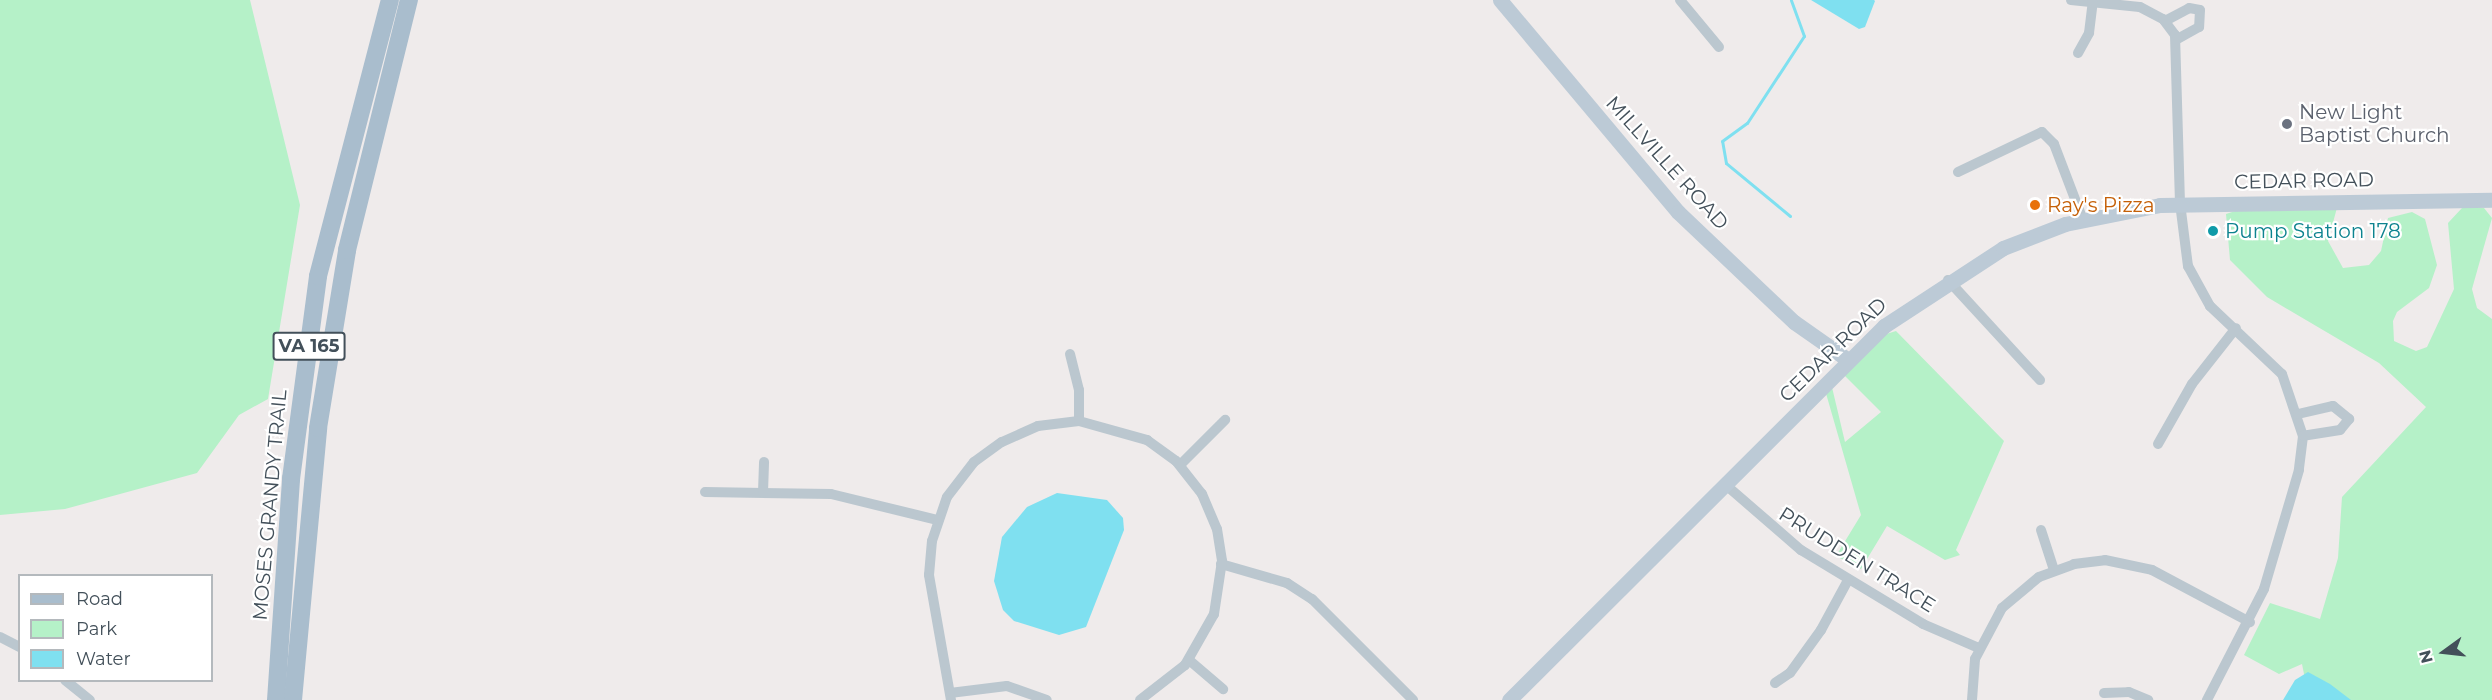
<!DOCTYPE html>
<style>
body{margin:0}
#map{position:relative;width:2492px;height:700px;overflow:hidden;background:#efebeb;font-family:Montserrat,sans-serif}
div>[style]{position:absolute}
.green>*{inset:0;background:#b5f1c8}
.water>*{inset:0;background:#7fe0f0}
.stream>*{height:3px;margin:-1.5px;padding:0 1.5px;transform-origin:1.5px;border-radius:1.5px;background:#7fe0f0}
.street>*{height:10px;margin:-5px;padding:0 5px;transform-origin:5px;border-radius:5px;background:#bbc7cf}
.secondary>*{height:15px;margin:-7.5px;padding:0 7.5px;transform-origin:7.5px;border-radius:7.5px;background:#bccad6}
.primary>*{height:18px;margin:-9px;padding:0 9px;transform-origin:9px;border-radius:9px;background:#a9bdcd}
.dots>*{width:16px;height:16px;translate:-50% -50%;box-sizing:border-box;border:3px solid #fff;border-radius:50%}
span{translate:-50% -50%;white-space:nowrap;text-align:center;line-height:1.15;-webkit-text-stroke:4.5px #fff;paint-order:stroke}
.shield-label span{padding:2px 4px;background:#fff;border:2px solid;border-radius:4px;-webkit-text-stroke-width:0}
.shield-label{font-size:18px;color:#43505a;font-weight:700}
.worship-label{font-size:20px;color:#5b616d}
.left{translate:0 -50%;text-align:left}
.street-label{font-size:20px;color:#43505a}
.food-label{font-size:20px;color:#c56008}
.culture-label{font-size:20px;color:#0d838f}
.legend{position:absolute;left:18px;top:574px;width:195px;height:108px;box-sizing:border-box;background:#fff;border:2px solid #b4b9bd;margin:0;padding:8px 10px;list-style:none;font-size:18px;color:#43505a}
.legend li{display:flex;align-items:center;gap:12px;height:30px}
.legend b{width:30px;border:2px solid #b4b9bd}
.north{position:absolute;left:2414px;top:622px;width:60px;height:60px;-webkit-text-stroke:4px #fff;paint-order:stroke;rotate:255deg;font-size:16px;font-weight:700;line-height:24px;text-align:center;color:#43505a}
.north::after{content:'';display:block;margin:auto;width:21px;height:27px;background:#43505a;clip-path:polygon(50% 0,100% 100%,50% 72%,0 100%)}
</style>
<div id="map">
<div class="green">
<div style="clip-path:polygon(0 0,250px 0,300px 205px,268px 399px,239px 415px,197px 473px,65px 509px,0 515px)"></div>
<div style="clip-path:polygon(2269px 200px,2338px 204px,2328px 241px,2343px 268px,2369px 265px,2381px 251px,2388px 218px,2412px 212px,2425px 219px,2437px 265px,2429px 288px,2397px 312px,2393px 321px,2394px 341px,2416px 351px,2427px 347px,2454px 289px,2448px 223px,2462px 208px,2484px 208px,2492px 218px,2472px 289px,2477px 308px,2492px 319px,2492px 700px,2334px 700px,2305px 679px,2302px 664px,2279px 674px,2244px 655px,2270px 603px,2320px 619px,2338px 558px,2342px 497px,2426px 407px,2379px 363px,2267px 297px,2230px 260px,2226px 214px)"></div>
<div style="clip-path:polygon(1896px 331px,2004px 441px,1956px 550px,1960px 555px,1945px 560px,1887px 526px,1861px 569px,1836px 556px,1861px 515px,1825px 390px,1831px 383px,1845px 442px,1881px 412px,1842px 373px,1883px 335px)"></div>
</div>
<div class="water">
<div style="clip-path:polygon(1811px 0,1874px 0,1875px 1px,1865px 27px,1859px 29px)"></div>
<div style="clip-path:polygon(1057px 493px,1107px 500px,1123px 518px,1124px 530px,1086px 627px,1059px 635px,1014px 621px,1003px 610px,994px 581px,1002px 537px,1027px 507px)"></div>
<div style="clip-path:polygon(2308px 672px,2330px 684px,2351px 700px,2283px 700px,2295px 680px)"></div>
</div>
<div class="stream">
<div style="left:1790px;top:216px;width:83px;rotate:-140.4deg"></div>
<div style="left:1726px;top:163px;width:22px;rotate:-100deg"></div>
<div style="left:1722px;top:141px;width:31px;rotate:-36deg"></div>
<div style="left:1747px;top:123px;width:104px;rotate:-56.8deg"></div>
<div style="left:1804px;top:36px;width:38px;rotate:-110deg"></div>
</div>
<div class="street">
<div style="left:1680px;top:0;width:61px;rotate:50.3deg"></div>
<div style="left:2071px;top:0;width:69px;rotate:5.8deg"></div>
<div style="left:2140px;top:7px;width:26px;rotate:28deg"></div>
<div style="left:2163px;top:19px;width:20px;rotate:53deg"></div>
<div style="left:2175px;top:35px;width:168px;rotate:88.3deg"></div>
<div style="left:2180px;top:203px;width:64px;rotate:82.8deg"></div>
<div style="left:2188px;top:266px;width:46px;rotate:61.2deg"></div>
<div style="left:2210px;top:306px;width:99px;rotate:43.4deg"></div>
<div style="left:2282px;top:374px;width:65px;rotate:71.3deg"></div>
<div style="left:2303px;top:436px;width:34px;rotate:97deg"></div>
<div style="left:2299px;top:470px;width:124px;rotate:106.4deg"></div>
<div style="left:2264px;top:589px;width:125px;rotate:117.2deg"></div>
<div style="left:2165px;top:21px;width:27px;rotate:-28deg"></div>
<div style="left:2189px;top:8px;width:11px;rotate:10deg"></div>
<div style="left:2200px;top:10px;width:17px;rotate:93deg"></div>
<div style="left:2199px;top:27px;width:25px;rotate:151deg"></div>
<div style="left:2078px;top:53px;width:23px;rotate:-61deg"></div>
<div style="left:2089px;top:33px;width:31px;rotate:-83deg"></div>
<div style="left:1958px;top:172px;width:93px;rotate:-25.5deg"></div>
<div style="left:2042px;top:132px;width:17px;rotate:45deg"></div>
<div style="left:2054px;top:144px;width:81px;rotate:69.1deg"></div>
<div style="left:1948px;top:280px;width:136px;rotate:47.4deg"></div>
<div style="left:1070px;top:354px;width:37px;rotate:76deg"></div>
<div style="left:1079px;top:390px;width:31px;rotate:90deg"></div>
<div style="left:2298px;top:414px;width:36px;rotate:-13deg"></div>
<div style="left:2333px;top:406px;width:21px;rotate:39deg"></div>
<div style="left:2349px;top:419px;width:14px;rotate:129deg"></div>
<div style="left:2340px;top:430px;width:37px;rotate:171deg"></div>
<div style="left:2158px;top:444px;width:69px;rotate:-60.5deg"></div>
<div style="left:2192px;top:384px;width:71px;rotate:-51.8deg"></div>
<div style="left:1180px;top:465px;width:64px;rotate:-45deg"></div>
<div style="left:1727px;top:486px;width:98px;rotate:40.9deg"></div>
<div style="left:1801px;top:550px;width:143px;rotate:31.2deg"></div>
<div style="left:1923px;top:624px;width:61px;rotate:23.2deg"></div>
<div style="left:705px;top:492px;width:126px;rotate:0.9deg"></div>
<div style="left:831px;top:494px;width:110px;rotate:13.7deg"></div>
<div style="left:763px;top:492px;width:30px;rotate:-88deg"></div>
<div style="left:2041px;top:530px;width:42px;rotate:72deg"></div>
<div style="left:1221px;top:564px;width:69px;rotate:16.1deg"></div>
<div style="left:1287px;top:583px;width:30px;rotate:33deg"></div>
<div style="left:1312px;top:599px;width:143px;rotate:45deg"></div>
<div style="left:0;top:637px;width:22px;rotate:27deg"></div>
<div style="left:1189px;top:660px;width:45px;rotate:40.5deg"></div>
<div style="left:65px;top:680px;width:32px;rotate:39deg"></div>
<div style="left:1775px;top:683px;width:18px;rotate:-34deg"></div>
<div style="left:1790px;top:673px;width:53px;rotate:-54.2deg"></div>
<div style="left:1821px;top:630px;width:57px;rotate:-61.6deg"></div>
<div style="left:950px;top:693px;width:57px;rotate:-7deg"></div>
<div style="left:1007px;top:686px;width:42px;rotate:19.3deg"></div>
<div style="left:2104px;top:693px;width:25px;rotate:-2deg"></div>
<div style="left:2129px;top:692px;width:21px;rotate:23deg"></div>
<div style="left:951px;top:700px;width:127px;rotate:-100deg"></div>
<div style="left:929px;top:575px;width:34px;rotate:-85deg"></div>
<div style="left:932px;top:541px;width:46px;rotate:-71.2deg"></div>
<div style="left:947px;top:497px;width:44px;rotate:-52.4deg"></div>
<div style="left:974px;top:462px;width:34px;rotate:-36deg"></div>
<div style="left:1002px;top:442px;width:39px;rotate:-24deg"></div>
<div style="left:1038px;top:426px;width:41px;rotate:-7deg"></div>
<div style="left:1079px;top:421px;width:71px;rotate:15.6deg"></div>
<div style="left:1147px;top:440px;width:36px;rotate:36deg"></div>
<div style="left:1176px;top:461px;width:42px;rotate:51.8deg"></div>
<div style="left:1202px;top:494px;width:38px;rotate:67deg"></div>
<div style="left:1217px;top:529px;width:32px;rotate:81deg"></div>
<div style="left:1222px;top:561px;width:54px;rotate:98.6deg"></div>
<div style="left:1214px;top:614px;width:59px;rotate:119.6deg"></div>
<div style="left:1185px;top:665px;width:57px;rotate:142.1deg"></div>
<div style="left:1972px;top:700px;width:41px;rotate:-85.8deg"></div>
<div style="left:1975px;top:659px;width:58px;rotate:-62.1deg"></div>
<div style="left:2002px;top:608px;width:48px;rotate:-40deg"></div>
<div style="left:2039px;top:577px;width:37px;rotate:-20deg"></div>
<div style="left:2074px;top:564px;width:31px;rotate:-7deg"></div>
<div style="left:2105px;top:560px;width:48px;rotate:12deg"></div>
<div style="left:2152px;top:570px;width:111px;rotate:28deg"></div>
</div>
<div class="secondary">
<div style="left:1500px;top:0;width:277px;rotate:50deg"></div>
<div style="left:1678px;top:212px;width:160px;rotate:43.5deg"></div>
<div style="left:1794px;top:322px;width:66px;rotate:35.1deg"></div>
<div style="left:1509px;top:700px;width:530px;rotate:-44.92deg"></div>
<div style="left:1884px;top:326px;width:142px;rotate:-33.2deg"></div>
<div style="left:2003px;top:248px;width:66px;rotate:-21.2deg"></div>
<div style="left:2065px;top:224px;width:97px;rotate:-11.3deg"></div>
<div style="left:2160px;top:205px;width:332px;rotate:-0.9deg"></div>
</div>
<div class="primary">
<div style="left:276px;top:700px;width:222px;rotate:-86.1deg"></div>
<div style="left:291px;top:479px;width:205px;rotate:-82.4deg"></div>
<div style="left:318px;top:276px;width:285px;rotate:-75.4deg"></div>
<div style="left:293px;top:700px;width:273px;rotate:-84.7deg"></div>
<div style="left:318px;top:428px;width:180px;rotate:-80.7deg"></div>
<div style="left:347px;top:250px;width:258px;rotate:-76.1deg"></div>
</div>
<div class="dots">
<div style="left:2287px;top:124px;background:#6b7280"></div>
<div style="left:2035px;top:205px;background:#e8710a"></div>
<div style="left:2213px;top:231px;background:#0f9aa8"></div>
</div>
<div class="shield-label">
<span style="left:309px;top:346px">VA 165</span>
</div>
<div class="worship-label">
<span class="left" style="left:2299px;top:124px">New Light<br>Baptist Church</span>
</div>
<div class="street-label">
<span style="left:1667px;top:163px;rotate:48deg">MILLVILLE ROAD</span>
<span style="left:2304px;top:181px;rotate:-1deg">CEDAR ROAD</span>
<span style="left:1833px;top:350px;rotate:-44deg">CEDAR ROAD</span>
<span style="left:270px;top:505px;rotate:-85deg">MOSES GRANDY TRAIL</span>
<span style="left:1857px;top:560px;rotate:32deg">PRUDDEN TRACE</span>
</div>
<div class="food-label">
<span class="left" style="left:2047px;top:205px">Ray's Pizza</span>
</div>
<div class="culture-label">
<span class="left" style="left:2225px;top:231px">Pump Station 178</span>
</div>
<ul class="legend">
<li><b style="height:8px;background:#a9bdcd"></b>Road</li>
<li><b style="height:16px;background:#b5f1c8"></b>Park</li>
<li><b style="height:16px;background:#7fe0f0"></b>Water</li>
</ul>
<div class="north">N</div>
</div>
